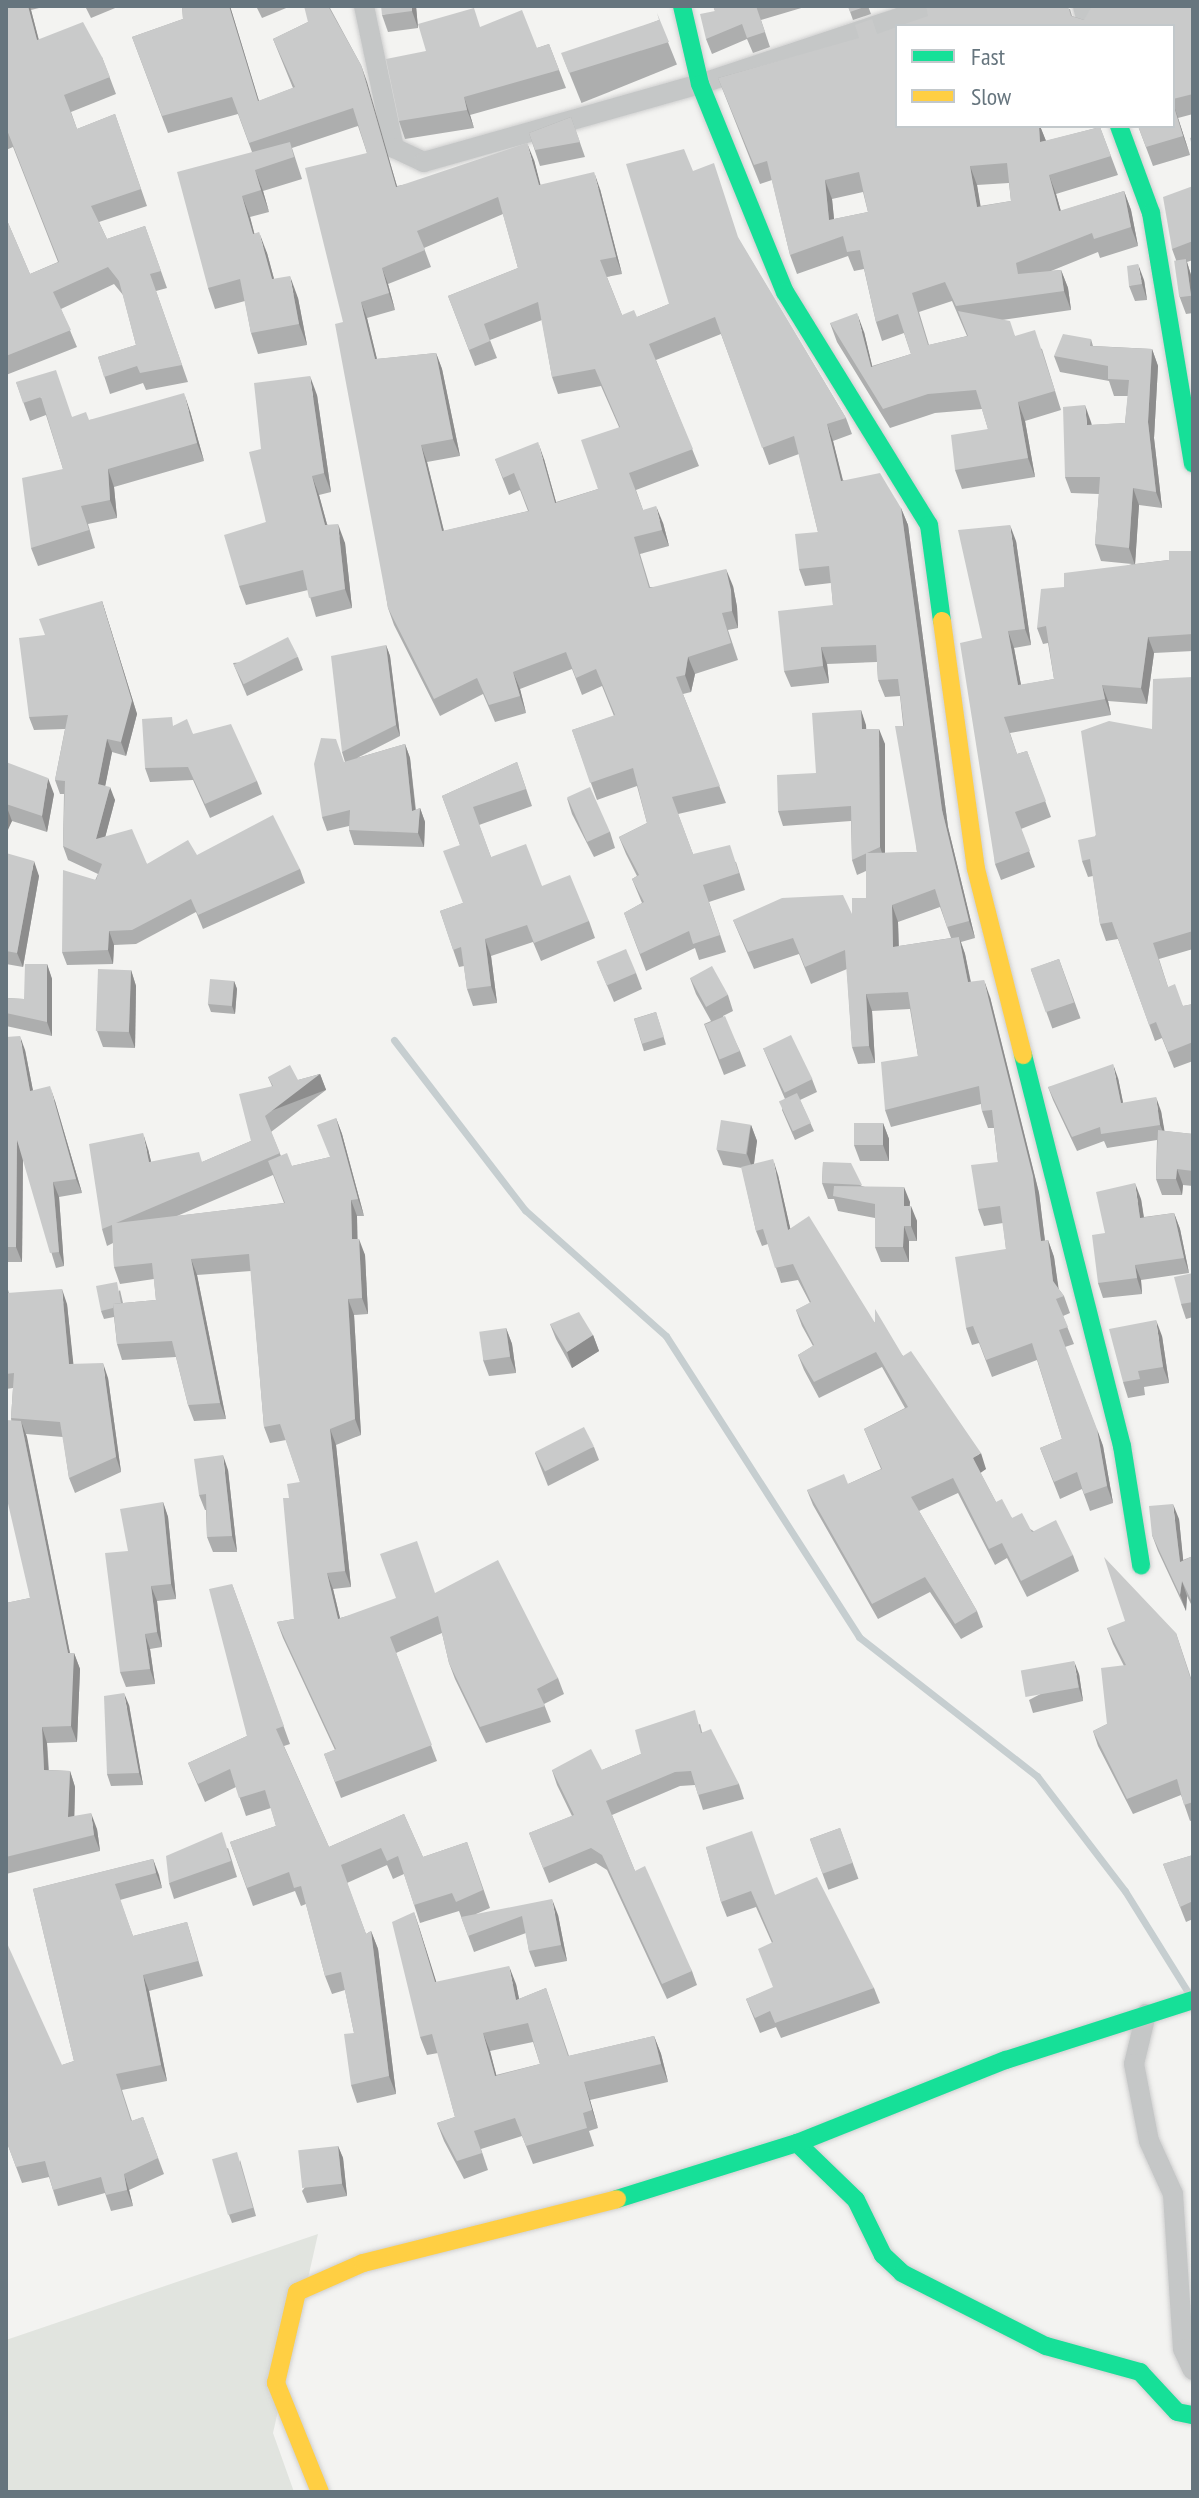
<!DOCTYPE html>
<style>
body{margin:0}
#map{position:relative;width:1199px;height:2498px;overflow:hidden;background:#f3f3f1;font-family:"PT Sans Narrow",sans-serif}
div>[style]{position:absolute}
.green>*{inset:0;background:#e1e4df}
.stream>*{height:7px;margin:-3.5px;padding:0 3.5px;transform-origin:3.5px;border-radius:3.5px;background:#c6ced0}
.roads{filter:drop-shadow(0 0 2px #cfcfcf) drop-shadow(0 0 2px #cfcfcf)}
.street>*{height:20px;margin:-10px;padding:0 10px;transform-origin:10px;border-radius:10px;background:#c5c7c7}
.fast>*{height:18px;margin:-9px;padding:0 9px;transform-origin:9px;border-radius:9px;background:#16e098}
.slow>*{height:18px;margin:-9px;padding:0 9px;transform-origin:9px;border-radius:9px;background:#ffcf43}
.wall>*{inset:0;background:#adaeae;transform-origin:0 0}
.shaded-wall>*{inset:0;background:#8d8d8d;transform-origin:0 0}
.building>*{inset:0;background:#c9caca;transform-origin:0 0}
span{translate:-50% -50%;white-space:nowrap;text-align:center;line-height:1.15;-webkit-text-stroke:8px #fff;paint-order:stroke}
.frame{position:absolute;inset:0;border:8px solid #66757e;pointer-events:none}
.legend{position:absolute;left:895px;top:24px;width:280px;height:104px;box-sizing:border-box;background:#fff;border:2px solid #c2c8cb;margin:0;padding:10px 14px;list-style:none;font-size:24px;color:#66757e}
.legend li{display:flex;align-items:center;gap:16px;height:40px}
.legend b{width:40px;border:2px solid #c2c8cb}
</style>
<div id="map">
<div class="green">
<div style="clip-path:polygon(318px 2234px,273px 2433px,294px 2492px,6px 2492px,6px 2340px)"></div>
</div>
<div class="stream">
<div style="left:394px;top:1040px;width:215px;rotate:52.4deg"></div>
<div style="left:525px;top:1210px;width:189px;rotate:41.8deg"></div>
<div style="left:666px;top:1336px;width:358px;rotate:57.3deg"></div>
<div style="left:859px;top:1637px;width:226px;rotate:38deg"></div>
<div style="left:1037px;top:1776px;width:145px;rotate:52.6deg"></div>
<div style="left:1125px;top:1891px;width:121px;rotate:58.1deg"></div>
</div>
<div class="roads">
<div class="street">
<div style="left:364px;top:6px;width:145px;rotate:78.1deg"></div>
<div style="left:394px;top:148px;width:33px;rotate:25deg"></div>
<div style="left:424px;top:162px;width:287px;rotate:-15.8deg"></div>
<div style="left:700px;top:84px;width:248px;rotate:-18.4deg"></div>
<div style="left:1083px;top:6px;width:21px;rotate:76deg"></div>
<div style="left:1146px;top:2014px;width:51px;rotate:103.5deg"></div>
<div style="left:1134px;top:2064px;width:78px;rotate:79deg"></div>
<div style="left:1149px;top:2141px;width:58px;rotate:65.6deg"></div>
<div style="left:1173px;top:2194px;width:155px;rotate:86.3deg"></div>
<div style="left:1183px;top:2349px;width:23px;rotate:65deg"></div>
</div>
<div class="fast">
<div style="left:682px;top:6px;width:80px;rotate:77deg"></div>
<div style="left:700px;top:84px;width:225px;rotate:67.8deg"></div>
<div style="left:785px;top:292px;width:274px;rotate:58.3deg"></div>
<div style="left:929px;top:525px;width:97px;rotate:82.3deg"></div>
<div style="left:1119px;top:126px;width:93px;rotate:69.8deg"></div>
<div style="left:1151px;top:213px;width:254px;rotate:80.5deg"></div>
<div style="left:1023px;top:1055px;width:403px;rotate:75.8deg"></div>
<div style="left:1122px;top:1446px;width:121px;rotate:80.9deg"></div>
<div style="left:797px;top:2143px;width:82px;rotate:44deg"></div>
<div style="left:856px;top:2200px;width:61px;rotate:63.9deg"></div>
<div style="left:883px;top:2255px;width:26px;rotate:43deg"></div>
<div style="left:902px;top:2273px;width:161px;rotate:26.9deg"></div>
<div style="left:1046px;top:2346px;width:98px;rotate:15.5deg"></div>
<div style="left:1140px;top:2372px;width:54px;rotate:47.2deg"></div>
<div style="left:1177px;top:2412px;width:16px;rotate:11deg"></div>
<div style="left:617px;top:2199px;width:189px;rotate:-17.3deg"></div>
<div style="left:797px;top:2143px;width:225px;rotate:-21.7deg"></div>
<div style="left:1006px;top:2060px;width:196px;rotate:-17.8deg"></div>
</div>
<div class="slow">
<div style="left:942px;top:621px;width:250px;rotate:82.2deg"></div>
<div style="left:976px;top:869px;width:192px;rotate:75.8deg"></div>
<div style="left:320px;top:2492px;width:118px;rotate:-112deg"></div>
<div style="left:276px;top:2383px;width:93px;rotate:-77deg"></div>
<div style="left:297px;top:2292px;width:72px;rotate:-23.7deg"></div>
<div style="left:363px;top:2263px;width:262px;rotate:-14.1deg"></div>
</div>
</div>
<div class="wall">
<div style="clip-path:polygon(6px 6px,47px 6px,31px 10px,39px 40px,102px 57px,116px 94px,71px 112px,77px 129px,115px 114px,147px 206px,99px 222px,107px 239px,145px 226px,167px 288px,156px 291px,188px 382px,146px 390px,143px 383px,110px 394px,98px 357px,136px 345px,123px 295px,114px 284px,61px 309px,77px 347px,6px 375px,6px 218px,30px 274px,58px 262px,13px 147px,6px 150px)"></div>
<div style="clip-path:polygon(85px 6px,120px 6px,91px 18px)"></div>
<div style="clip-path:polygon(evenodd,182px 6px,230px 6px,259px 101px,293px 88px,273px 39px,308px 22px,329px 6px,361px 65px,397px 186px,534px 160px,540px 185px,600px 189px,622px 274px,607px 277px,622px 315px,637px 317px,669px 304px,693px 171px,739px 240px,846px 418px,852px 434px,833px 441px,843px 480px,901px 508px,908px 525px,948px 827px,975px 938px,961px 942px,965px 954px,971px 982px,990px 997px,1039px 1193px,1045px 1241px,1048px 1240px,1054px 1257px,1058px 1288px,1064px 1296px,1070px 1313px,1063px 1316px,1074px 1344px,1065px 1347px,1103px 1446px,1113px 1503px,1090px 1511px,1082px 1489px,1060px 1499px,1040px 1448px,1062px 1439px,1037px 1360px,992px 1377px,979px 1343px,972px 1345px,966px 1328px,1006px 1249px,1003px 1223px,984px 1226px,978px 1209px,998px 1162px,994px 1128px,988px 1128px,982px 1111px,981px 1104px,891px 1127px,885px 1110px,918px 1056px,910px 1009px,872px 1011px,875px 1063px,858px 1064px,852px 1047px,847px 969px,811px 984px,799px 954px,754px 969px,733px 920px,852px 914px,866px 898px,866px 871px,857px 875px,852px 860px,851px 821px,783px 826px,778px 811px,816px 773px,861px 710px,866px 729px,885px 744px,885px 853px,917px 852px,900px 696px,885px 697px,878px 680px,877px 662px,827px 664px,829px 683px,791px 687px,784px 671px,833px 605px,831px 583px,805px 586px,799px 569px,818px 532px,799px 454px,769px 465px,721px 334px,656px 360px,699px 466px,636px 490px,643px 510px,663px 523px,669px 546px,640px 554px,650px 587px,733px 586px,737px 607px,738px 628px,728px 630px,738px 660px,695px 674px,691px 692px,683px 694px,726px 803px,678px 814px,693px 854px,736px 862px,745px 890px,709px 902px,726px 952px,699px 960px,695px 948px,646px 971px,624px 913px,642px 903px,632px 879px,637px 876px,626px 854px,619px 837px,647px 823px,637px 786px,597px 800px,572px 730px,614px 716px,602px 686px,582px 695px,572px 669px,520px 689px,526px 713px,495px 722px,483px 694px,440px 716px,394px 625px,388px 608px,343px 322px,367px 153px,358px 126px,292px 148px,302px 179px,263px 191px,269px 212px,250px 217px,254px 233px,267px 253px,274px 279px,298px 298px,307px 345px,258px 354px,251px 333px,245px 301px,215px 309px,208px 288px,252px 152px,238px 114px,168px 133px,132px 37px,183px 19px,182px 6px,503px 214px,518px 268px,448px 296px,475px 366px,497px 358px,490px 340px,542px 320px,552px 377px,558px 394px,601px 386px,619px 427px,598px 489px,556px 502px,544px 459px,495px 459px,509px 495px,520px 490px,528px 511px,444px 531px,427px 462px,460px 456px,442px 369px,436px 353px,377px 359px,367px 318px,395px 310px,388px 284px,431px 267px,424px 248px,503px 214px,182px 6px,940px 907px,951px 938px,899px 946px,898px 922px,940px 907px)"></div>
<div style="clip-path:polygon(256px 6px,291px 6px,262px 18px)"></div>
<div style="clip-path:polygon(416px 6px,418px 28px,388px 32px,382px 15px)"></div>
<div style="clip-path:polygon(713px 6px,808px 6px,761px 20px,770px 47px,753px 53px,747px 39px,712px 54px,706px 39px,715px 11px)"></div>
<div style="clip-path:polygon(848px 6px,868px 6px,871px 14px,853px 20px)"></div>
<div style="clip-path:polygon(1193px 6px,1193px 114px,1178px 118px,1190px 155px,1153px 166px,1138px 126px,1173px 126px,1173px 26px,899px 26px,1070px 9px,1072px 16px,1084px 20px)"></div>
<div style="left:659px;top:20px;width:48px;height:103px;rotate:68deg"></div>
<div style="clip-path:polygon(481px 27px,537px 48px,549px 44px,566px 88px,470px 115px,474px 128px,405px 139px,399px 121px,426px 51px)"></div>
<div style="clip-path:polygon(evenodd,878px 34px,977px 127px,1040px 126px,1046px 141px,1100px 127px,1118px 175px,1056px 194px,1061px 211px,1124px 191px,1131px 210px,1138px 246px,1100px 258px,1098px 252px,1051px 271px,1061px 270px,1068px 288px,1071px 310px,1002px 320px,1015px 336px,1042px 349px,1061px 410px,1025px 421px,1035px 477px,962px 489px,955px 470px,988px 429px,982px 409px,935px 413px,890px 428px,837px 342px,830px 323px,864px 332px,872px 366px,911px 354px,904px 333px,882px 341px,876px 322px,864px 269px,854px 271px,848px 256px,797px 274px,790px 255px,772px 180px,760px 184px,718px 78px,878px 34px,1009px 183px,1011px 201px,980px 206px,977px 185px,1009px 183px,878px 34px,863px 192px,868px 212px,834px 219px,832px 199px,863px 192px,878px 34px,952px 301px,967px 336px,929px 345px,919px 312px,952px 301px)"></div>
<div style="clip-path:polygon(571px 117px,585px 157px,540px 166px,529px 133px)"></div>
<div style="clip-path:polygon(1193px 186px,1193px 260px,1187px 262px,1191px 275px,1193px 287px,1193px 313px,1186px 314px,1180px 298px,1176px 260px,1172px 249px)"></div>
<div style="clip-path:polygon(1144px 280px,1147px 300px,1135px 301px,1129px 286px)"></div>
<div style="clip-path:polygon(1091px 339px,1093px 346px,1152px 349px,1158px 366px,1154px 438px,1162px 508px,1139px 505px,1135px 564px,1169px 560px,1193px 551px,1193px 651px,1154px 653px,1147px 704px,1108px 701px,1111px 715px,1010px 733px,1017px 754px,1027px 751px,1051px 817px,1021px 829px,1035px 867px,1001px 880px,995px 864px,982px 638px,1016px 541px,1031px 645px,1014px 648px,1021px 685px,1054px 679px,1048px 643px,1043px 644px,1037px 628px,1064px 587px,1132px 564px,1101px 561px,1095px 544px,1099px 494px,1071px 493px,1065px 477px,1091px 422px,1092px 425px,1125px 423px,1128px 396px,1114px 396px,1109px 381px,1060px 372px,1054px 356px)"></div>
<div style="clip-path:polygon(16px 382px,72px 417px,89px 420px,190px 411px,204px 461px,114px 487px,117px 518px,88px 524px,95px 548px,38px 566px,31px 548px,63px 469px,46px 415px,30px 421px)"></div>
<div style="clip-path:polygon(317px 395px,331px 492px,319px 495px,327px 524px,345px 543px,352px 608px,316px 617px,308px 590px,246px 605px,239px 586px,266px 522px,261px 449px)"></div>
<div style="clip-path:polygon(102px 601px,137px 714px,126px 756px,112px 752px,105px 786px,115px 800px,105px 837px,147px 864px,197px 855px,300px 869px,305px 883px,203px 929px,196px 912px,136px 944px,114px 945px,113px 964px,67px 965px,62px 952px,98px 874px,68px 860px,63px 846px,64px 794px,60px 794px,55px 780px,65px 729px,34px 730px,29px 717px,45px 635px)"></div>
<div style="clip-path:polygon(386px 645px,390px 656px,400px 736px,357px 758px,405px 744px,410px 758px,416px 810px,420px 808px,425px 822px,424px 847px,354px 845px,349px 830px,349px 826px,327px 831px,322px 817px,345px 762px,342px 752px)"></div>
<div style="clip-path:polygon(298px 657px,303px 670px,247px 696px,233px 663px)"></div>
<div style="clip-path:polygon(1193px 677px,1193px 949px,1159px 959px,1168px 987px,1183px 1006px,1193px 1004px,1193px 1061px,1174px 1068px,1162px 1038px,1155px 1041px,1118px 939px,1106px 941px,1100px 924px,1093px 876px,1088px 877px,1082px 861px,1152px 729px)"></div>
<div style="clip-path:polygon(175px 725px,193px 734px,257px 781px,262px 794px,210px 818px,193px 780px,150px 782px,145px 768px)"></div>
<div style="clip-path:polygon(6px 762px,54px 794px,47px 832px,12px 821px,6px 831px)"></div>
<div style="clip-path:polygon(517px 762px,532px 806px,479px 825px,491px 857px,542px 886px,589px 921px,595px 938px,541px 961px,533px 942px,491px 956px,497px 1003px,473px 1006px,467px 989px,464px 966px,459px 967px,440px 911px,463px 903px,460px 845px,442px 796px)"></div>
<div style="clip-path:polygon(567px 798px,610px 832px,615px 848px,594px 857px,572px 814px)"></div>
<div style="clip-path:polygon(6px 853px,39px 876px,23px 967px,6px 964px)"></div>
<div style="left:1059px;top:959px;width:63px;height:30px;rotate:70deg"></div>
<div style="clip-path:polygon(597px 962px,636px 973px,642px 989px,614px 1002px)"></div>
<div style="clip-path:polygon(47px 964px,52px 979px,52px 1036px,6px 1026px,6px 998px,24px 999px)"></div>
<div style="clip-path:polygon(131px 970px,136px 986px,135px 1048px,103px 1047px,97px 1031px)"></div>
<div style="clip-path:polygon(690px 978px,728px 995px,733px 1011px,723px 1016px,740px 1051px,746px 1066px,724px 1075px,704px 1024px,711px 1021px,696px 994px)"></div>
<div style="clip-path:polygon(234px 981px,237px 989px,235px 1014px,211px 1012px,208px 1004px)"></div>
<div style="left:656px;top:1012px;width:34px;height:23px;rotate:73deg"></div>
<div style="clip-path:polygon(6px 1037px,25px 1050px,33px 1091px,55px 1101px,82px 1193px,59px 1197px,64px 1266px,56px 1268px,23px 1158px,22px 1262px,6px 1262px)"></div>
<div style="clip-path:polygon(763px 1048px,812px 1079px,817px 1092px,800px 1100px,814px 1131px,795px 1140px,782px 1110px,785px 1099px)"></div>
<div style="clip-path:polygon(evenodd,320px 1074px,326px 1090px,271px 1132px,281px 1156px,292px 1166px,330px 1157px,336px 1118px,342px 1134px,364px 1216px,357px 1216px,357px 1239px,365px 1255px,368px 1314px,354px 1315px,361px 1435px,336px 1445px,351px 1587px,333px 1589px,340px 1618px,435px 1593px,558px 1678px,564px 1694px,544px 1704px,551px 1722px,486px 1743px,455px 1679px,449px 1663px,442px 1633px,396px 1653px,437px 1761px,341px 1798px,324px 1754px,335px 1750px,283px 1638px,277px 1622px,294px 1619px,289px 1498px,300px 1482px,286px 1440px,270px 1443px,264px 1427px,251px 1271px,197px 1275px,226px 1419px,194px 1421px,188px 1405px,176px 1357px,122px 1360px,117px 1344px,114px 1317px,104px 1319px,101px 1311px,120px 1290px,123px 1303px,156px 1300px,154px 1279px,120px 1284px,114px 1267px,113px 1243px,107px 1246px,102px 1229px,148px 1149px,151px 1162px,202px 1162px,251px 1141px,272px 1086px,268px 1077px,298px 1080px,320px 1074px,273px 1175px,284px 1203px,177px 1216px,273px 1175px)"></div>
<div style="clip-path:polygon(1118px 1078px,1123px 1103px,1161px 1111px,1164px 1131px,1193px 1134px,1193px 1186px,1183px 1185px,1182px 1195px,1162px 1195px,1156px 1179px,1157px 1140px,1107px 1148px,1104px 1141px,1077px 1151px,1053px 1100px,1048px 1087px)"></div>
<div style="clip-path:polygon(883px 1123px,889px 1139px,889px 1161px,860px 1161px,854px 1145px)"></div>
<div style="clip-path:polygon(751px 1125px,757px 1141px,754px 1164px,778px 1175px,790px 1228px,875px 1323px,903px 1356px,986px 1469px,980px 1472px,996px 1502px,1012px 1518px,1073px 1555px,1079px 1571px,1027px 1597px,1007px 1558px,995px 1565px,958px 1493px,919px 1511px,977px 1611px,983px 1627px,961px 1639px,930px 1592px,878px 1619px,813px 1505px,807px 1490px,848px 1484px,881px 1469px,864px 1429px,905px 1408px,882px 1367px,819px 1398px,804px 1370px,798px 1355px,813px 1346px,802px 1326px,796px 1310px,810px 1303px,798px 1280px,781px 1283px,768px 1244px,762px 1246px,756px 1231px,742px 1168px,723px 1165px,717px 1150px)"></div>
<div style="clip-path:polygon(823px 1162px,862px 1186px,910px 1202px,909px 1206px,917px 1221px,917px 1241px,909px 1241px,909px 1262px,881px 1262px,875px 1247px,875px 1218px,838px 1211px,834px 1199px,828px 1199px,822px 1183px)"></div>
<div style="clip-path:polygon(1141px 1199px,1144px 1217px,1174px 1213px,1180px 1229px,1189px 1273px,1141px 1280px,1142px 1294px,1103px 1298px,1098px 1283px,1105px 1233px)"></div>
<div style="clip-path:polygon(1193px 1273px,1193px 1317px,1186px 1319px,1181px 1304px)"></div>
<div style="clip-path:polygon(6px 1283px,9px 1293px,67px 1304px,73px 1364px,108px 1378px,121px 1472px,75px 1493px,69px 1478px,63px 1437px,26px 1434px,70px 1653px,74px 1653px,80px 1669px,77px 1742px,47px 1743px,49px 1770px,70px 1771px,75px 1787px,74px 1816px,97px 1829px,100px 1851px,6px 1874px,6px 1603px,30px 1598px,11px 1418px,13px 1388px,6px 1389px)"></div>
<div style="clip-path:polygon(550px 1324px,593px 1335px,599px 1351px,572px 1368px,556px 1339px)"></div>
<div style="clip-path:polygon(506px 1328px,512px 1344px,516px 1373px,489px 1376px,483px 1360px)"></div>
<div style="clip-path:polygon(1162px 1336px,1169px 1383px,1144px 1387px,1145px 1395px,1128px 1398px,1123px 1382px)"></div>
<div style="clip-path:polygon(594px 1447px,599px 1460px,548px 1486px,535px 1453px)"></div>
<div style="clip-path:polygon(228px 1470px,237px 1552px,213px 1552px,207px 1537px,206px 1510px,205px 1510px,199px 1495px)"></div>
<div style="clip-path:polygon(163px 1502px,168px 1517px,176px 1599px,157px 1601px,162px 1647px,150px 1649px,155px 1684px,126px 1687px,120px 1672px,128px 1551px)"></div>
<div style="clip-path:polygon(1179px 1519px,1183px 1560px,1193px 1556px,1193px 1608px,1187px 1596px,1186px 1611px,1158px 1551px,1152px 1535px)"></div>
<div style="clip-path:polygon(232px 1584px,290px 1744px,284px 1746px,329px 1847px,404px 1814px,423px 1857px,467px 1842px,490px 1908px,476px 1914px,558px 1915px,567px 1961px,535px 1967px,529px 1951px,526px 1933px,474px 1952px,459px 1911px,420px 1923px,404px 1874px,393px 1879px,387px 1865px,347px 1883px,366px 1934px,371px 1931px,378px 1949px,396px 2094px,357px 2103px,351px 2085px,354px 2033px,345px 1990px,332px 1994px,325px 1976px,306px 1904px,301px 1906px,295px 1891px,253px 1906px,230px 1842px,276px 1826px,271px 1808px,246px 1816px,236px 1787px,205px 1802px,188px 1763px,247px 1736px)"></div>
<div style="clip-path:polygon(1107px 1628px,1176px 1633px,1193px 1684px,1193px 1820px,1190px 1821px,1181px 1795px,1133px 1814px,1098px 1746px,1093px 1731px,1107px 1724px,1124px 1666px,1113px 1644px)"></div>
<div style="clip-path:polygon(1079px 1674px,1083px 1701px,1033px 1713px,1029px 1700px)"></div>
<div style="clip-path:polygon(129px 1705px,143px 1785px,111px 1786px,107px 1774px)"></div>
<div style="clip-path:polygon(700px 1724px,702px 1732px,739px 1784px,744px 1799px,703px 1810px,695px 1785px,680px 1786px,612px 1815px,635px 1871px,692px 1971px,697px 1985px,667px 1999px,607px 1870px,596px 1863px,549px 1883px,529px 1833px,572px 1816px,557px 1785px,552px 1770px,602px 1770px,641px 1754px)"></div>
<div style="left:840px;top:1828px;width:54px;height:32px;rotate:70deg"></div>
<div style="clip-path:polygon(706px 1847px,775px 1895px,874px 1988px,880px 2003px,781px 2038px,776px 2027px,760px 2033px,746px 1999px,773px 1988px,772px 1943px,756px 1907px,727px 1917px,721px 1902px)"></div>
<div style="clip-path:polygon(228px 1848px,237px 1877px,174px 1899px,169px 1883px)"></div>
<div style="clip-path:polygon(1193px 1855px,1193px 1919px,1186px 1922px,1163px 1864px)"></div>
<div style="clip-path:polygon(153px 1859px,162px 1888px,120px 1900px,133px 1936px,187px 1922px,203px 1976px,149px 1991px,167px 2081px,122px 2090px,132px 2121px,143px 2117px,164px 2174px,129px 2190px,133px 2206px,111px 2211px,105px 2193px,58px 2206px,49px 2177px,22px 2183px,6px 2140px,62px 2065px,74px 2061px,33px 1889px)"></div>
<div style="clip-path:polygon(evenodd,414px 1912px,436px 1982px,516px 1984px,519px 1999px,546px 1988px,569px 2056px,654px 2036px,661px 2054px,668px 2082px,590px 2100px,598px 2128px,589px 2131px,594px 2146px,533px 2164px,522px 2136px,481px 2149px,488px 2170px,464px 2179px,444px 2141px,437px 2123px,455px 2117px,438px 2053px,427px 2055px,420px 2037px,414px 1912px,533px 2042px,540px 2064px,496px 2075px,490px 2051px,533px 2042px)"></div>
<div style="clip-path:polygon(338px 2146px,343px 2158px,347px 2196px,307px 2203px,302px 2191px)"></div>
<div style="clip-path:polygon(240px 2160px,256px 2216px,232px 2223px,229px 2215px)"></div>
</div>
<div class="shaded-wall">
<div style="clip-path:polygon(28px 6px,30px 6px,31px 10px,43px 57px,37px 40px)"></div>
<div style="clip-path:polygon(229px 6px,230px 6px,264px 118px,258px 101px)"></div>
<div style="clip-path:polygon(412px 6px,416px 6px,418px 28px,412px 11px)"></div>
<div style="clip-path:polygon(361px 65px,367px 82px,402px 204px,396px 187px)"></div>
<div style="clip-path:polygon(464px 97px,470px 115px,474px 128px,467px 110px)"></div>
<div style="clip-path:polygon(1173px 103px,1178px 118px,1190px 155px,1183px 136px)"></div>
<div style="clip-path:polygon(1039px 126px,1040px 126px,1046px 141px,1040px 142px)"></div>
<div style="clip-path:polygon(527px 143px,534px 160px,545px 202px,539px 185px)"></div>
<div style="clip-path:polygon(970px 166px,977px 185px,984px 226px,977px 207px)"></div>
<div style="clip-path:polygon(255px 170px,263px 191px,269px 212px,261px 190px)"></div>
<div style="clip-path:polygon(594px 172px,600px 189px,622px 274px,616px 257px)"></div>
<div style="clip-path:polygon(1049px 175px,1056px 194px,1066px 230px,1059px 211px)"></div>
<div style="clip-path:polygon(825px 180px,832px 199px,836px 239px,829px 220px)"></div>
<div style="clip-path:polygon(1124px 191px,1131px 210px,1138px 246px,1131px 227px)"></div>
<div style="clip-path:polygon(242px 196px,250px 217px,260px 255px,253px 234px)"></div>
<div style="clip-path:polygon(259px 232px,267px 253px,280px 301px,272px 279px)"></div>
<div style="clip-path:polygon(1186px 259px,1191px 275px,1193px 302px,1191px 296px)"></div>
<div style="clip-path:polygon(1138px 264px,1144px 280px,1147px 300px,1142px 284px)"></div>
<div style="clip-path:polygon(382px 268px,388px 284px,395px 310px,389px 293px)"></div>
<div style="clip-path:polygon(1061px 270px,1068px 288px,1071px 310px,1064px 291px)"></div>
<div style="clip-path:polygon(290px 276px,298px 298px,307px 345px,299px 324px)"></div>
<div style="clip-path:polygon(361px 302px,367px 318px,381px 376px,375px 359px)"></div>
<div style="clip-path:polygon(857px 313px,864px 332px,877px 386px,871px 367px)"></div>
<div style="clip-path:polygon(1152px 349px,1158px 366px,1154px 438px,1162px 508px,1156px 492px,1148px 422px)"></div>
<div style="clip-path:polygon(436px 353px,442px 369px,460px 456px,453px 439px)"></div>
<div style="clip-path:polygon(310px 376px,317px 395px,331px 492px,324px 473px)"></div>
<div style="clip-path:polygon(184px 393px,190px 411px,204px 461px,197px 443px)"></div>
<div style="clip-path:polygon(1018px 402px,1025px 421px,1035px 477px,1028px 458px)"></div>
<div style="clip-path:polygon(1085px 405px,1091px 422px,1093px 442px,1087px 425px)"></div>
<div style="clip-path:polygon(827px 424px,833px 441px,847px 498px,841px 481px)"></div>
<div style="clip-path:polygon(538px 442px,544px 459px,561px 520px,555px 503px)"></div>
<div style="clip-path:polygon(421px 445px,427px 462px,448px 548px,442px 531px)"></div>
<div style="clip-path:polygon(108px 469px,114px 487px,117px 518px,110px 500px)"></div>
<div style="clip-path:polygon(312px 476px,319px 495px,332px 543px,325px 525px)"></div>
<div style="clip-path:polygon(1133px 488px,1139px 505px,1135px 565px,1129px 548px)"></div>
<div style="clip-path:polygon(656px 506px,663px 523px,669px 546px,662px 530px)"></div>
<div style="clip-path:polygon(901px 508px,908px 525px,948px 827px,975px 938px,969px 921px,942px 810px)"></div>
<div style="clip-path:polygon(338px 524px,345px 543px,352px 608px,345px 589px)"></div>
<div style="clip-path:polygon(1010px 525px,1016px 541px,1031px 645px,1025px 629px)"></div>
<div style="clip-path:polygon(726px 569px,733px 586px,737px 607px,738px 628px,732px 611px)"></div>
<div style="clip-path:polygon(102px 601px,137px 714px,126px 756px,121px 742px)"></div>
<div style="clip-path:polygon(1008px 631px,1014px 648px,1024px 701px,1018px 685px)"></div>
<div style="clip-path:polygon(1148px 637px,1154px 653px,1147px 704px,1141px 688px)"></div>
<div style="clip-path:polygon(386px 645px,390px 656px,400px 736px,396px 725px)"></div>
<div style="clip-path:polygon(821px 647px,827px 664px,829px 683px,823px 666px)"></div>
<div style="clip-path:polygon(688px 657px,695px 674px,691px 692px,685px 675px)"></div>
<div style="clip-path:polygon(513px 672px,520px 689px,526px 713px,520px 696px)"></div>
<div style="clip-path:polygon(1102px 685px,1108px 701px,1111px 715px,1105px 699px)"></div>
<div style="clip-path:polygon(861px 710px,866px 725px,867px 744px,862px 729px)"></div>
<div style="clip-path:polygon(879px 729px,885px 744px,885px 862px,880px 847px)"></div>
<div style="clip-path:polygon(107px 739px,112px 752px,103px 797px,98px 784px)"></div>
<div style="clip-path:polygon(405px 744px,410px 758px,417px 826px,412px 811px)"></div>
<div style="clip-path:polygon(48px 778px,54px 794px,47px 832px,42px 816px)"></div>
<div style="clip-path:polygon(110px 787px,115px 800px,101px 853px,96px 839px)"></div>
<div style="clip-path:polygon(6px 805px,12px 821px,7px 832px,6px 829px)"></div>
<div style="clip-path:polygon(420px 808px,425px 822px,424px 847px,418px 833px)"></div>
<div style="clip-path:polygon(34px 861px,39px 876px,23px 967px,17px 953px)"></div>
<div style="clip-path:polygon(892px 905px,898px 922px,899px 964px,893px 947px)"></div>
<div style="clip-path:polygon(109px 931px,114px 945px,113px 964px,108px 950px)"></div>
<div style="clip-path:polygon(959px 937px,965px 954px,974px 999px,968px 982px)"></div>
<div style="clip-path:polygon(485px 939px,491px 956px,497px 1003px,491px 986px)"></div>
<div style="clip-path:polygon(47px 964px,52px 979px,52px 1036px,47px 1022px)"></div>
<div style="clip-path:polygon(131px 970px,136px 986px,135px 1048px,129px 1032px)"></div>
<div style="clip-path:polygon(984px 980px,990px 997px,1039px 1193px,1047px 1258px,1041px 1241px)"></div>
<div style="clip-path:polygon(234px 981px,237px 989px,235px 1014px,232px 1006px)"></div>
<div style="clip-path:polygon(866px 994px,872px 1011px,875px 1063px,869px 1046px)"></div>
<div style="clip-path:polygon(20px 1036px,25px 1050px,36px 1106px,30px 1091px)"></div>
<div style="clip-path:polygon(1113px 1064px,1118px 1078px,1126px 1117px,1121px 1103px)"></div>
<div style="left:320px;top:1074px;width:17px;height:69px;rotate:69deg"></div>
<div style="clip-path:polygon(50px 1086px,55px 1101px,82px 1193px,76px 1179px)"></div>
<div style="clip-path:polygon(1156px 1097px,1161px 1111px,1166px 1139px,1160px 1125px)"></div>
<div style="clip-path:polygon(336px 1118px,342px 1134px,364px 1216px,358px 1199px)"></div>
<div style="clip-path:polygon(883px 1123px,889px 1139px,889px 1161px,883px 1145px)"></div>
<div style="clip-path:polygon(751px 1125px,757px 1141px,753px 1170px,747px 1154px)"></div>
<div style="clip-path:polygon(143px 1133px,148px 1149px,155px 1178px,149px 1162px)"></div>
<div style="clip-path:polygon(17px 1140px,23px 1155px,22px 1262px,16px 1247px)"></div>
<div style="clip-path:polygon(773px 1159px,778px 1175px,794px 1245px,788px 1230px)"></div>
<div style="clip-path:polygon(1177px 1169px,1183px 1185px,1182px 1195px,1176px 1179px)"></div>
<div style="clip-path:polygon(53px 1182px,59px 1197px,64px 1266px,59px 1252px)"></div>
<div style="clip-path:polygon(1135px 1183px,1141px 1199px,1146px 1233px,1140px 1218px)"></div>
<div style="clip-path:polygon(904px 1187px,910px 1202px,909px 1221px,904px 1206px)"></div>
<div style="clip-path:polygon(351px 1200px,357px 1216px,358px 1255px,352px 1239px)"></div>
<div style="clip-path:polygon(911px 1206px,917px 1221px,917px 1241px,911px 1226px)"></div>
<div style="clip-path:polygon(1174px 1213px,1180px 1229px,1189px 1273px,1184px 1258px)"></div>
<div style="clip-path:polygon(904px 1226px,909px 1241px,909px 1262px,903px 1247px)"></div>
<div style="clip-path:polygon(359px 1239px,365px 1255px,368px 1314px,362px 1298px)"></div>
<div style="clip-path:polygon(1048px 1240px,1054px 1257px,1060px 1298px,1053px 1281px)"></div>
<div style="clip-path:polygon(191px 1259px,197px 1275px,226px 1419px,220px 1403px)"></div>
<div style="clip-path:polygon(1135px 1265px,1141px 1280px,1142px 1294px,1137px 1278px)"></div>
<div style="clip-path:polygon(62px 1289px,67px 1304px,75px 1379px,69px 1364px)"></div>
<div style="clip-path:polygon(348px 1299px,354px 1315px,361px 1435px,355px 1419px)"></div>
<div style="clip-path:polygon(1156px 1320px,1162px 1336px,1169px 1383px,1163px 1367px)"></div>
<div style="clip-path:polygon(506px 1328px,512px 1344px,516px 1373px,510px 1357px)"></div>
<div style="clip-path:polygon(593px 1335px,599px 1351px,572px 1368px,567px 1352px)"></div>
<div style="clip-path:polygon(103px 1363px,108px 1378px,121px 1472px,116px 1457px)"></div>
<div style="clip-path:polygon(21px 1421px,27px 1437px,73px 1669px,74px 1653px,80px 1669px,77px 1742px,71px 1726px,68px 1653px)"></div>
<div style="clip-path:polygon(330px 1429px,336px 1445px,351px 1587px,345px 1571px)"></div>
<div style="clip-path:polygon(1097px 1429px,1103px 1446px,1113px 1503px,1107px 1486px)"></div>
<div style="clip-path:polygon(981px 1453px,986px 1469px,979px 1474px,973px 1458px)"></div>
<div style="clip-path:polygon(223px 1455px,228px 1470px,237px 1552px,232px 1536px)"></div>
<div style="clip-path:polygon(163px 1502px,168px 1517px,176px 1599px,171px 1584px)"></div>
<div style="clip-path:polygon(1173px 1504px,1179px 1519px,1185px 1578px,1180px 1562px)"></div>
<div style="clip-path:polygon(327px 1573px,333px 1589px,344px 1635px,338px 1619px)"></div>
<div style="clip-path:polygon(1182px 1581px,1187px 1596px,1186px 1611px,1180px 1595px)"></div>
<div style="clip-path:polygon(151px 1586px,157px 1601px,162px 1647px,157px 1632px)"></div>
<div style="clip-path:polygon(145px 1634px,150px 1649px,155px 1684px,150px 1669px)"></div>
<div style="clip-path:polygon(1074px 1661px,1079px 1674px,1083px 1701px,1079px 1688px)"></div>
<div style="clip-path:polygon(124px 1693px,129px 1705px,143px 1785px,139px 1773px)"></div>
<div style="clip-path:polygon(42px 1727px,47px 1743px,49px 1786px,44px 1770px)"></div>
<div style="clip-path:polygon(70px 1771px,75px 1787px,74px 1833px,68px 1817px)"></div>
<div style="clip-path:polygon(91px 1813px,97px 1829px,100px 1851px,94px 1835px)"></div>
<div style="clip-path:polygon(153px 1859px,159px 1875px,162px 1888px,156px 1873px)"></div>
<div style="clip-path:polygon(552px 1899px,558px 1915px,567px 1961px,561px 1945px)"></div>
<div style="clip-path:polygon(414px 1912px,420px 1930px,442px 2000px,435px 1982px)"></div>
<div style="clip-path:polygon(371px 1931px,378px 1949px,396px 2094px,389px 2076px)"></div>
<div style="clip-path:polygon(509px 1966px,516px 1984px,523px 2018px,516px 2000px)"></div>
<div style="clip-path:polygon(143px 1975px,149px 1991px,167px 2081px,161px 2065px)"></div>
<div style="clip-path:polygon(483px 2033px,490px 2051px,501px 2093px,495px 2076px)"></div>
<div style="clip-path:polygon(654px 2036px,661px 2054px,668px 2082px,661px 2064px)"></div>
<div style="clip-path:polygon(584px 2082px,590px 2100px,598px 2128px,592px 2110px)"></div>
<div style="clip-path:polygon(338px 2146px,343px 2158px,347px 2196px,342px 2184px)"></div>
<div style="clip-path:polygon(124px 2174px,129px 2190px,133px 2206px,127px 2190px)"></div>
</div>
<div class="building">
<div style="clip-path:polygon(6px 6px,28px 6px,37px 40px,83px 22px,102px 57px,110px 77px,64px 95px,77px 129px,115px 114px,141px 189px,91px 206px,107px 239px,145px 226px,161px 271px,150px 274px,182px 365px,140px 373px,137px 366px,104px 377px,98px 357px,136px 345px,119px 281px,108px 267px,53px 292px,71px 330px,6px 356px,6px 218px,30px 274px,59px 262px,7px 130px,6px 130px)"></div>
<div style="clip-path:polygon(evenodd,182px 6px,229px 6px,258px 101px,295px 87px,273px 39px,308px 22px,304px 6px,328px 6px,361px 65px,396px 187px,527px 143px,539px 185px,594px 172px,616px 257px,600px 260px,622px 315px,634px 310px,637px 317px,669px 304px,626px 164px,684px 149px,693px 171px,714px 163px,738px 237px,846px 418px,827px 424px,841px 481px,880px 473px,901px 508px,942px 810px,969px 921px,947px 927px,935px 889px,892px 905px,893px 947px,959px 937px,968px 982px,984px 980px,1033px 1176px,1041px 1241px,1048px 1240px,1053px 1281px,1064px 1296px,1056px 1299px,1068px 1327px,1059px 1330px,1097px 1429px,1107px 1486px,1084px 1494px,1077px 1472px,1054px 1482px,1040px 1448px,1062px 1439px,1032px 1343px,986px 1360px,973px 1326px,966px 1328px,955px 1257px,1006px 1249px,1000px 1206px,978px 1209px,971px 1165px,998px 1162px,992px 1110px,982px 1111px,979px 1086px,885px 1110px,881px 1062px,918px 1056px,908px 992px,866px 994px,869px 1046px,852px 1047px,845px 950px,805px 967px,793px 938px,748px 952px,733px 920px,782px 898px,843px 895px,852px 914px,852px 898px,866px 898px,866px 853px,917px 852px,895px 726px,904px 726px,898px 679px,878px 680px,876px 645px,821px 647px,823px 666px,784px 671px,778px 611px,833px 605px,829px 566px,799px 569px,795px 534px,818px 532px,794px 436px,762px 448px,715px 317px,649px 344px,693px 449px,629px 473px,643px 510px,656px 506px,662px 530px,634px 537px,649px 588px,726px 569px,731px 590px,732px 611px,722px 613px,731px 643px,688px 657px,685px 675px,676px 677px,720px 786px,672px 797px,693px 854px,730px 845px,739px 873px,703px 885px,720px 935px,693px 944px,689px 931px,640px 954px,624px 913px,644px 902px,632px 879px,639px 875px,619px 837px,647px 823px,633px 768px,590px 783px,572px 730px,615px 715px,596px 669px,576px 678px,566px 652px,513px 672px,520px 696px,489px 705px,477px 678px,434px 699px,388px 608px,335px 324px,343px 322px,305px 168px,367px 153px,353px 108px,249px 143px,232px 97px,162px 116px,132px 37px,183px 19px,182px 6px,498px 197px,518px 268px,448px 296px,469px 350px,490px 341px,484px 324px,538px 302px,552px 377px,595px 369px,620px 427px,581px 440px,598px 489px,555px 503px,538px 442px,495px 459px,503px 478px,514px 473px,529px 511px,442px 531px,421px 445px,453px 439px,436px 353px,375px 359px,361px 302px,389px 293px,382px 268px,425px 250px,417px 231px,498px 197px)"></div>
<div style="clip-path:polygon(381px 6px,412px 6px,412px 11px,382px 15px)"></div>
<div style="clip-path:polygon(713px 6px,756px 6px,765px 32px,747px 38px,742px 24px,706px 39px,700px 14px,715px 11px)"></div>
<div style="clip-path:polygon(848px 6px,867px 6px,850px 12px)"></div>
<div style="clip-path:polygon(926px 6px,1068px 6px,1071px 16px,1084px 20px,1092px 6px,1193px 6px,1193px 94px,1173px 99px,1173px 26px,899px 26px,928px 16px)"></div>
<div style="clip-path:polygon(474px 8px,480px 27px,522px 10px,537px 48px,549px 44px,559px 70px,464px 97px,467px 110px,399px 121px,386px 59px,426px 51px,418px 24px)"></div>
<div style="clip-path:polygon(657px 13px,669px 42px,569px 73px,561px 53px,659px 20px)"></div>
<div style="clip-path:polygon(evenodd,872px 19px,877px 34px,897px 27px,897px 126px,973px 126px,974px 128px,993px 126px,1039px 126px,1040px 142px,1100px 127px,1111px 156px,1049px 175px,1059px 211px,1124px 191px,1131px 227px,1094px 239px,1092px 233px,1016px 263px,1018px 274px,1061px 270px,1064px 291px,956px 306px,945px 282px,912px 293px,928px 345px,968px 336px,958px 311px,1010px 321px,1015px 336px,1035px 330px,1055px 391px,1018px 402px,1028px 458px,955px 470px,951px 435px,988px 429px,976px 390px,928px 394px,883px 409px,830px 323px,857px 313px,871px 367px,911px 354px,898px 314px,876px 322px,860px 250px,847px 252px,843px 236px,790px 255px,767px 161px,754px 165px,718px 78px,859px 38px,855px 25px,872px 19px,1007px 163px,1011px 201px,977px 207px,970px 166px,1007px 163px,872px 19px,859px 172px,868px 212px,829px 220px,825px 180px,859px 172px)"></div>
<div style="clip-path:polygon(1173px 104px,1183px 136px,1146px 147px,1138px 126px,1173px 126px)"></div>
<div style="clip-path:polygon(571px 117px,580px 142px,535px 150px,529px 133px)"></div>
<div style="clip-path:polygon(1193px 137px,1193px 150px,1190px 138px)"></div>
<div style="clip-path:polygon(290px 142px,294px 157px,255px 170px,261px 190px,242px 196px,253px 234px,259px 232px,272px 279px,290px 276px,299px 324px,251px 333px,240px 279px,208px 288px,177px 172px)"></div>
<div style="clip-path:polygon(1193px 186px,1193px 241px,1172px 249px,1163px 197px)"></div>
<div style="left:1186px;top:259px;width:37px;height:12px;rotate:82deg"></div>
<div style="clip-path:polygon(1138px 264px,1142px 284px,1129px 286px,1127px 266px)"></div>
<div style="clip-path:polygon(1063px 334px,1091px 339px,1090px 346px,1152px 349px,1148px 422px,1156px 492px,1133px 488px,1129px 548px,1095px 544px,1100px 477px,1065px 477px,1063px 407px,1085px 405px,1087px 425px,1125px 423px,1129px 380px,1108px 379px,1108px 366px,1054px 356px)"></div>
<div style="clip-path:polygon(1191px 338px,1193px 338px,1193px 356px)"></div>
<div style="clip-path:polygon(56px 370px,72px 417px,86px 412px,89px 420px,184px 393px,197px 443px,108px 469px,110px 500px,81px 506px,89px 530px,31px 548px,22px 478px,63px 469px,41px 397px,23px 403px,16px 382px)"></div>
<div style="clip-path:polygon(310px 376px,324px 473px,312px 476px,325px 525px,338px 524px,345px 589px,309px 598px,303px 570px,239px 586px,224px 535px,266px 522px,249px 452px,261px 449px,254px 383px)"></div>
<div style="clip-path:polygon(1010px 525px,1025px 629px,1008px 631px,1018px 685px,1054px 679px,1046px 626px,1037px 628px,1041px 589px,1064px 587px,1064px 573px,1169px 560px,1169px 551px,1193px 551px,1193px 634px,1148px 637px,1141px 688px,1102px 685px,1105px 699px,1004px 717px,1017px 754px,1027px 751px,1046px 801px,1015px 812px,1030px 851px,995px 864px,960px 643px,982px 638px,958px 530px)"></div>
<div style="clip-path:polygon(102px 601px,132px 701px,121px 742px,107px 739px,98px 784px,110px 787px,96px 839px,132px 829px,147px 864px,188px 840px,197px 855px,273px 815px,300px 869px,198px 915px,191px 899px,132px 930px,109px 931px,108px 950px,62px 952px,63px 870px,96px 880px,102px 864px,63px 846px,65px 781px,55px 780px,68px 715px,29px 717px,19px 638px,45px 635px,39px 619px)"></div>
<div style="left:288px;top:637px;width:22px;height:61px;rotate:63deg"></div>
<div style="clip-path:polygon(386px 645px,396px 725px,342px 752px,331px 656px)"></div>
<div style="clip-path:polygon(1193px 677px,1193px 931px,1153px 943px,1168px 987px,1175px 984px,1183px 1006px,1193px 1004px,1193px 1042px,1168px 1052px,1156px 1022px,1149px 1025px,1112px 922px,1100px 924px,1090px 859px,1082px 861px,1078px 840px,1096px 836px,1081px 731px,1109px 721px,1152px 729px,1153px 679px)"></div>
<div style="clip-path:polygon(861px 710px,862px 729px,879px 729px,880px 847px,852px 860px,851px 806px,778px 811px,777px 775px,816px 773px,812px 713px)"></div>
<div style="clip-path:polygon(172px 717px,173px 726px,187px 719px,193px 734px,231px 724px,257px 781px,205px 804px,188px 767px,145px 768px,142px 719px)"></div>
<div style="clip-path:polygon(321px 738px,336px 739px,344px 762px,405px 744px,412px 811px,420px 808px,418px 833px,349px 830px,350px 810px,322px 817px,314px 764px)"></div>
<div style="clip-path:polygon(6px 762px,48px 778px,42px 816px,6px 804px)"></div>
<div style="clip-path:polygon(517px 762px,526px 789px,473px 807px,491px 857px,526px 844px,542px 886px,570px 875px,589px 921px,534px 943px,527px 925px,485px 939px,491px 986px,467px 989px,461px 947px,453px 950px,440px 911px,463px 903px,443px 851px,460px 845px,442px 796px)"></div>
<div style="left:590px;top:787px;width:49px;height:25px;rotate:66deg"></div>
<div style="clip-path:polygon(6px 853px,34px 861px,17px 953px,6px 951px)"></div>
<div style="left:626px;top:949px;width:26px;height:32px;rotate:67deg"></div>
<div style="left:1059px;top:959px;width:46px;height:30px;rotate:71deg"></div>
<div style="clip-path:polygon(25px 964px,47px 964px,47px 1022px,6px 1013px,6px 998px,24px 999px)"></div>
<div style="left:712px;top:966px;width:33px;height:25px;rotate:61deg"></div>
<div style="left:98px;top:969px;width:33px;height:62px;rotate:2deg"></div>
<div style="left:210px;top:979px;width:24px;height:25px;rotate:5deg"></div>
<div style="left:656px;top:1012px;width:26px;height:23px;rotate:72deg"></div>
<div style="left:725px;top:1016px;width:38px;height:22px;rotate:67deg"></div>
<div style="left:791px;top:1035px;width:49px;height:31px;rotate:64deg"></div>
<div style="clip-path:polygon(20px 1036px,30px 1091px,50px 1086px,76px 1179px,53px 1182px,59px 1252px,50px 1253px,17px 1140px,16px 1247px,6px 1247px,6px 1037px)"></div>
<div style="clip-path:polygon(1113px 1064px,1121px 1103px,1156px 1097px,1160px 1125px,1101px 1134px,1100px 1127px,1072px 1137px,1048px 1087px)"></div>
<div style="clip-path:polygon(290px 1065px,298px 1080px,320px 1074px,265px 1116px,280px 1153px,116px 1223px,285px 1203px,268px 1161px,287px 1153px,292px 1166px,330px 1157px,317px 1125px,336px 1118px,358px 1199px,351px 1200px,352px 1239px,359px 1239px,362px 1298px,348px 1299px,355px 1419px,330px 1429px,345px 1571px,327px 1573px,338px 1619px,396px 1598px,380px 1554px,417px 1541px,435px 1593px,498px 1560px,558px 1678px,537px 1689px,545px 1706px,480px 1727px,449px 1663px,438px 1616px,390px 1637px,432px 1745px,335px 1782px,324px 1754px,336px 1749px,277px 1622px,294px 1619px,283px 1498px,289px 1498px,287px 1484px,300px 1482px,280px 1424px,264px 1427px,249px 1254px,191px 1259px,220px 1403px,188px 1405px,172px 1341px,117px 1344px,113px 1304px,156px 1300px,152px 1263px,114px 1267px,112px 1225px,102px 1229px,89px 1144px,143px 1133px,149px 1162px,199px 1152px,202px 1162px,251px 1141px,239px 1094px,273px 1086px,268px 1077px)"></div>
<div style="left:797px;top:1093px;width:33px;height:20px;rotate:65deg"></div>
<div style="left:721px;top:1120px;width:30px;height:30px;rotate:9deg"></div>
<div style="left:854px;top:1123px;width:29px;height:22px"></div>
<div style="clip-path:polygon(1158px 1130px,1193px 1134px,1193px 1171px,1177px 1169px,1176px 1179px,1156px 1179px)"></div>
<div style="clip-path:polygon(773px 1159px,788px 1230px,809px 1216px,875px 1323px,875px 1309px,903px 1356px,911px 1351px,981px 1453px,973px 1458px,996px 1502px,1002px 1499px,1012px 1518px,1022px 1513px,1032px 1532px,1056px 1520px,1073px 1555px,1021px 1581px,1002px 1543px,989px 1549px,953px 1478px,911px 1497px,977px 1611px,955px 1624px,925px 1577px,872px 1604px,807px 1490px,844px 1474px,848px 1484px,882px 1469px,864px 1429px,908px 1407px,876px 1352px,814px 1382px,798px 1355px,814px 1345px,796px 1310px,811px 1302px,793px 1264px,775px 1268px,763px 1229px,756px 1231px,741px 1167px)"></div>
<div style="clip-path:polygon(823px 1162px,851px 1163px,862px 1185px,822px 1183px)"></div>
<div style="clip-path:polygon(1135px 1183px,1140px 1218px,1174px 1213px,1184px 1258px,1135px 1265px,1137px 1278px,1098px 1283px,1092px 1235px,1105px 1233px,1096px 1192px)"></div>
<div style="clip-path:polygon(834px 1186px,904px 1187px,904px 1206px,911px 1206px,911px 1226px,904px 1226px,903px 1247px,875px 1247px,875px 1204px,833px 1196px)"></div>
<div style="clip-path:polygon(1193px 1273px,1193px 1302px,1181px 1304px,1174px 1277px)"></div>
<div style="clip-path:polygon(117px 1282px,121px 1303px,113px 1304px,113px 1308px,101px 1311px,96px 1286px)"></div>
<div style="clip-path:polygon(6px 1288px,7px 1293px,62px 1289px,69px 1364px,103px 1363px,116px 1457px,69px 1478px,60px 1422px,11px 1418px,14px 1373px,6px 1374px)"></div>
<div style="clip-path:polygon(579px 1312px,593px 1335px,567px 1352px,550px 1324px)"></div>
<div style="clip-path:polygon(1156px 1320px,1163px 1367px,1138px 1371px,1140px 1379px,1123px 1382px,1109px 1329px)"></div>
<div style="left:506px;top:1328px;width:29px;height:27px;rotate:82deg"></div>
<div style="clip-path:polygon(6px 1420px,21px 1421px,68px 1653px,74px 1653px,71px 1726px,42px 1727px,44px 1770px,70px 1771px,68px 1817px,91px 1813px,94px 1835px,6px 1857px,6px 1603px,30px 1598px,6px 1495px)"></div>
<div style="left:584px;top:1427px;width:22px;height:55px;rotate:63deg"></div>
<div style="clip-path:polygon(223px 1455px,232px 1536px,207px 1537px,206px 1494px,199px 1495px,194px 1459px)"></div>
<div style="clip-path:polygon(163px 1502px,171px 1584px,151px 1586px,157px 1632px,145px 1634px,150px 1669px,120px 1672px,105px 1553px,128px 1551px,120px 1509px)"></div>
<div style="clip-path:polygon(1173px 1504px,1180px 1562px,1193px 1556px,1193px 1599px,1191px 1600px,1182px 1581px,1180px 1595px,1152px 1535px,1149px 1506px)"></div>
<div style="clip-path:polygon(1104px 1557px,1176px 1633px,1193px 1686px,1193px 1802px,1184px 1805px,1177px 1779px,1127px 1799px,1093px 1731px,1107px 1724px,1101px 1668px,1126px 1665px,1107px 1628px,1125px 1621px)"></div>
<div style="clip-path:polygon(232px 1584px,284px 1726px,276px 1729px,329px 1847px,404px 1814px,423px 1857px,467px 1842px,483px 1890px,456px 1902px,452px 1893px,414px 1905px,398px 1856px,387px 1861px,381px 1848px,341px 1865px,366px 1934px,371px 1931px,389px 2076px,351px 2085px,344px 2034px,354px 2033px,341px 1972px,325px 1976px,301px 1886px,294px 1888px,289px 1872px,247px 1888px,230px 1842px,276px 1826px,265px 1790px,239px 1798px,230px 1769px,198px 1784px,188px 1763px,247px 1736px,209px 1589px)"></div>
<div style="left:1074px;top:1661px;width:27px;height:54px;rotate:80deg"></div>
<div style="clip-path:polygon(124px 1693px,139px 1773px,107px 1774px,104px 1696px)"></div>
<div style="clip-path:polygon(695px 1710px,701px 1733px,711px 1729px,739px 1784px,698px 1795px,691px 1771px,675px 1772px,606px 1801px,635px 1871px,645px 1866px,692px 1971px,662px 1984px,602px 1855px,591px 1848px,543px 1868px,529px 1833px,574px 1815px,552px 1770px,591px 1749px,602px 1770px,641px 1754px,635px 1730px)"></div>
<div style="left:840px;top:1828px;width:37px;height:32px;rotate:70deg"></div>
<div style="clip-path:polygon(752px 1831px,775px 1895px,817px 1877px,874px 1988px,775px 2023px,770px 2011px,755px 2018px,746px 1999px,773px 1987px,758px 1949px,773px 1942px,751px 1891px,721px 1902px,706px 1847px)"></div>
<div style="clip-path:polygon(222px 1832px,231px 1861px,169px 1883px,166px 1856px)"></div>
<div style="clip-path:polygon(1193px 1855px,1193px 1901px,1180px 1907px,1163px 1864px)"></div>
<div style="clip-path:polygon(153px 1859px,156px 1873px,115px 1884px,133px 1936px,187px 1922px,198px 1961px,143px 1975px,161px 2065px,116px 2074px,131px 2121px,143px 2117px,158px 2158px,124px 2174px,127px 2190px,106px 2195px,101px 2177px,53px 2190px,45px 2161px,16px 2167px,6px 2140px,6px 1941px,62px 2065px,74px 2061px,33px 1889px)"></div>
<div style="clip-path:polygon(552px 1899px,561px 1945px,529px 1951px,522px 1916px,468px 1936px,461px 1917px)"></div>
<div style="clip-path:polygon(evenodd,414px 1912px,435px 1982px,509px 1966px,516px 2000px,546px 1988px,568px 2056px,654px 2036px,661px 2064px,584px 2082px,592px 2110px,583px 2113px,587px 2128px,526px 2146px,515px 2118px,474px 2131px,482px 2153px,457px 2161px,437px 2123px,455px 2117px,432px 2034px,420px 2037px,392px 1922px,414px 1912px,528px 2023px,540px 2064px,495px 2076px,483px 2033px,528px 2023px)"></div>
<div style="left:338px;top:2146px;width:38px;height:40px;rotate:84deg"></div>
<div style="left:237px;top:2152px;width:58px;height:26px;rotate:74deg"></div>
</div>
<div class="frame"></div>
<ul class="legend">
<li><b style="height:10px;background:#16e098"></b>Fast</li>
<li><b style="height:10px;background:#ffcf43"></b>Slow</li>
</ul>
</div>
